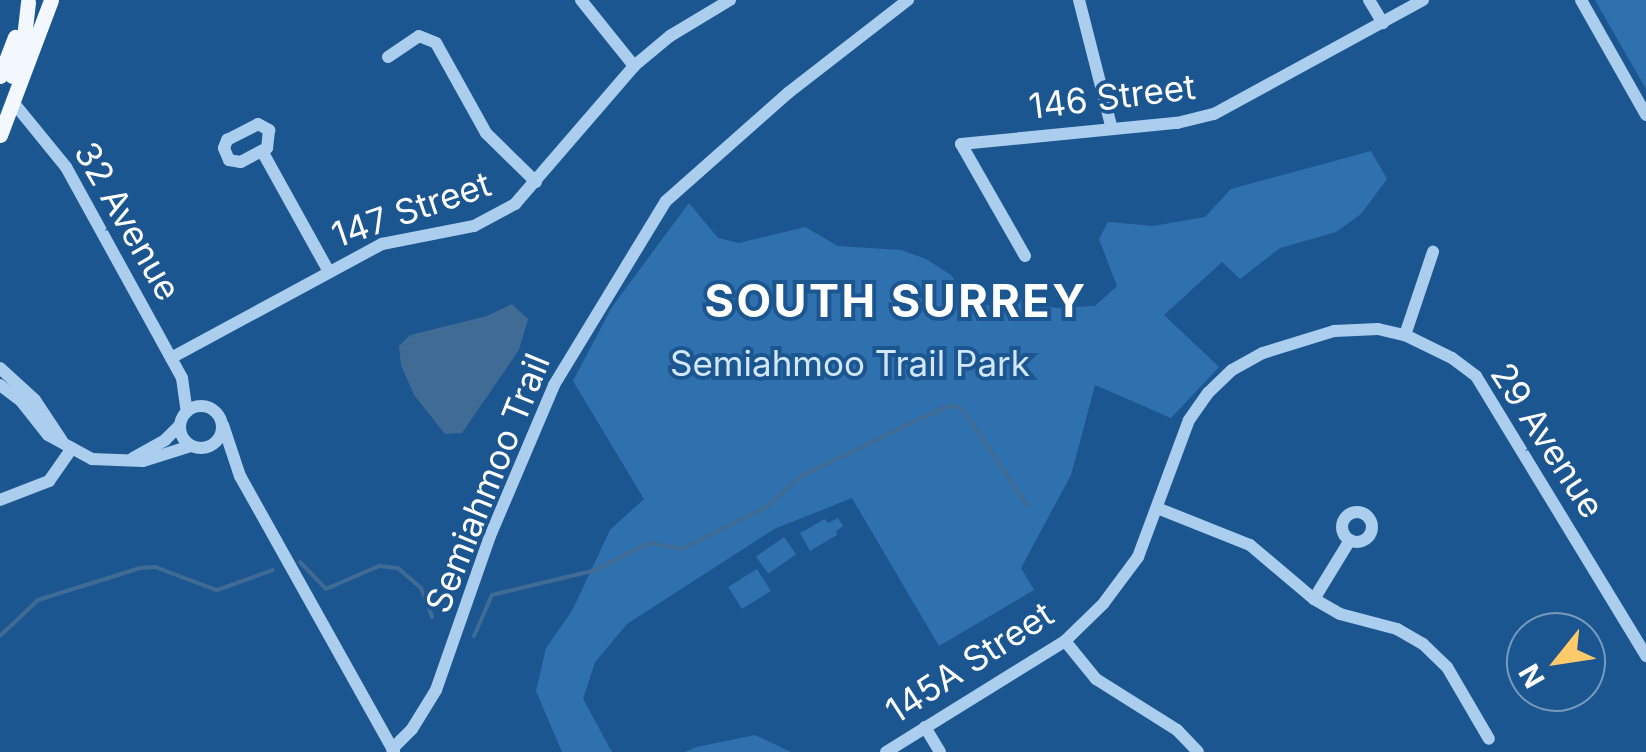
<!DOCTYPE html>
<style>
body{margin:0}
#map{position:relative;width:1646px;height:752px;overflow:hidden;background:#1c5691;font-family:Inter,sans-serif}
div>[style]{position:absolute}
.green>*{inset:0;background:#2f71af;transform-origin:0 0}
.water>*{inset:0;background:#406b95}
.stream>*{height:4px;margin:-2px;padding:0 2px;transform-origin:2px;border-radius:2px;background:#406b95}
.minor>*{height:12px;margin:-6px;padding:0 6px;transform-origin:6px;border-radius:6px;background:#abceee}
.minor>.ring{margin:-6px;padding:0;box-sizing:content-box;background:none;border:12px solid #abceee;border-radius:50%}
.major>*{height:15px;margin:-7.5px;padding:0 7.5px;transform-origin:7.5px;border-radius:7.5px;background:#f3f8ff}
span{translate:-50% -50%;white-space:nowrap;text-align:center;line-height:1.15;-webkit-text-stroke:8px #1c5691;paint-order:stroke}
.street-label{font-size:35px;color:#fff}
.park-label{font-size:35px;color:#d2e7fa}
.district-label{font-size:45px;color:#fff;font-weight:700;letter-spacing:2.5px}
.north{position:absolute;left:1506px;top:612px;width:100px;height:100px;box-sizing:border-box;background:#1c5691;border:2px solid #779abd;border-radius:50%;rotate:240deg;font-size:28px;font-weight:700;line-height:40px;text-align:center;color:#fff}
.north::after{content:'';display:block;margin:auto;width:35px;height:45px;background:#ffca69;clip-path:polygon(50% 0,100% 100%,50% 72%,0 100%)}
</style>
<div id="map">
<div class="green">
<div style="clip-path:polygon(1595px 0,1646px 0,1646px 89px)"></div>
<div style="clip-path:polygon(1371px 151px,1387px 179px,1361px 214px,1336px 232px,1280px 248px,1240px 279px,1222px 262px,1164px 315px,1219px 367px,1171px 418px,1095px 385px,1071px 475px,1021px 568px,1034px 590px,939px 646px,852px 498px,774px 529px,627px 624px,595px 662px,583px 699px,612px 752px,562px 752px,536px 691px,546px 648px,572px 611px,610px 530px,644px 499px,573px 381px,612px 307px,689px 203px,718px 238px,739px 243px,805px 227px,838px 246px,901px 250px,926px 259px,951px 275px,974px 308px,1021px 298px,1055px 308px,1095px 306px,1117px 286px,1099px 239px,1108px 222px,1153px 226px,1205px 217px,1231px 189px)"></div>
<div style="clip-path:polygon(838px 518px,843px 526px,836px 531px,837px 535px,810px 551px,800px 533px,825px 519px,828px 523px)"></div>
<div style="left:784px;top:537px;width:21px;height:34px;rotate:55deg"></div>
<div style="left:757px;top:569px;width:26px;height:34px;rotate:58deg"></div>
<div style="clip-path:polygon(755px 735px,791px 752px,685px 752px,697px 747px)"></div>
</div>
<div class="water">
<div style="clip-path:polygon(512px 304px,528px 319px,519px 350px,462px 433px,445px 434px,414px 395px,401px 365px,399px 346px,410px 335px,487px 316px)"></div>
</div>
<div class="stream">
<div style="left:300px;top:562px;width:37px;rotate:46deg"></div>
<div style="left:326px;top:589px;width:58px;rotate:-23.5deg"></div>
<div style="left:379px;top:566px;width:19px;rotate:6deg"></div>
<div style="left:398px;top:568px;width:30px;rotate:41deg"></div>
<div style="left:421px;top:588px;width:31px;rotate:69deg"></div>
<div style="left:0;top:636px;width:52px;rotate:-43.5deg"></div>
<div style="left:38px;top:600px;width:107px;rotate:-17.4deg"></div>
<div style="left:140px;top:568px;width:15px;rotate:-4deg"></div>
<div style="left:155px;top:567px;width:66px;rotate:20.4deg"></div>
<div style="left:217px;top:590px;width:59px;rotate:-19.7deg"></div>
<div style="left:474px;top:636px;width:45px;rotate:-66.3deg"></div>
<div style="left:492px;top:595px;width:107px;rotate:-13.5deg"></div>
<div style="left:596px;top:570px;width:59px;rotate:-27deg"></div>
<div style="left:649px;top:543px;width:34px;rotate:10deg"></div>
<div style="left:682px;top:549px;width:95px;rotate:-26.3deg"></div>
<div style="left:767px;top:507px;width:46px;rotate:-42.4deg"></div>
<div style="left:801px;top:476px;width:160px;rotate:-25.6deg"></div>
<div style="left:945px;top:407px;width:11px;rotate:-5deg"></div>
<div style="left:956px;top:406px;width:8px;rotate:30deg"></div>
<div style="left:963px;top:410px;width:115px;rotate:56deg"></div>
</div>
<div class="minor">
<div style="left:581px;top:0;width:85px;rotate:51.2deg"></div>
<div style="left:1079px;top:0;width:133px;rotate:75.7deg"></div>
<div style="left:1369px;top:0;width:27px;rotate:59deg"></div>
<div style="left:1581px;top:0;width:132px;rotate:60.5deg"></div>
<div style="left:388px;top:57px;width:37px;rotate:-34deg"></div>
<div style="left:419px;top:36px;width:18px;rotate:22deg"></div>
<div style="left:436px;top:43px;width:103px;rotate:60.9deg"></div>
<div style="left:486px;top:133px;width:70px;rotate:44.4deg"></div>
<div style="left:13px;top:102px;width:84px;rotate:50.8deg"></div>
<div style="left:66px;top:167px;width:241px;rotate:61.2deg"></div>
<div style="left:182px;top:378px;width:34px;rotate:82deg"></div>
<div style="left:258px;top:124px;width:13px;rotate:29deg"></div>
<div style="left:269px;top:130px;width:18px;rotate:96deg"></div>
<div style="left:267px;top:148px;width:30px;rotate:152deg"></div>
<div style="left:241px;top:162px;width:12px;rotate:-171deg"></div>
<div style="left:229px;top:160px;width:13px;rotate:-113deg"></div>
<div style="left:224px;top:148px;width:9px;rotate:-69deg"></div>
<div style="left:227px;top:140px;width:35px;rotate:-27deg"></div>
<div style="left:262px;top:151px;width:136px;rotate:61deg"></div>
<div style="left:1025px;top:256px;width:129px;rotate:-119.7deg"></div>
<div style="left:961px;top:144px;width:217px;rotate:-5.6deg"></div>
<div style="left:1177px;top:123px;width:38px;rotate:-14deg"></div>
<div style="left:1214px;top:114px;width:238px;rotate:-28.6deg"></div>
<div style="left:1405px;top:335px;width:88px;rotate:-71.4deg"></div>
<div style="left:171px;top:358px;width:240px;rotate:-28.4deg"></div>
<div style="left:382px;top:244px;width:94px;rotate:-11.1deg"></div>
<div style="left:474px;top:226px;width:47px;rotate:-28.2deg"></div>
<div style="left:515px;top:204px;width:182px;rotate:-49.2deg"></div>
<div style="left:634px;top:66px;width:47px;rotate:-39.8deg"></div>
<div style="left:670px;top:36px;width:70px;rotate:-31deg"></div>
<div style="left:0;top:368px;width:47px;rotate:42.4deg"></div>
<div style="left:35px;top:400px;width:49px;rotate:56.6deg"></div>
<div style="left:0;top:385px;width:26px;rotate:37deg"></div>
<div style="left:21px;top:401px;width:43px;rotate:51.5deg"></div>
<div style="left:48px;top:435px;width:50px;rotate:28.6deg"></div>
<div style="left:92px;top:459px;width:51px;rotate:2.2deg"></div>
<div style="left:143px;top:461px;width:50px;rotate:-17.4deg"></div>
<div class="ring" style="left:180px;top:406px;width:30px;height:30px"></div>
<div style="left:223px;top:425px;width:54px;rotate:71.6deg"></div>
<div style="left:240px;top:476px;width:316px;rotate:60.8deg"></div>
<div style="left:133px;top:458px;width:37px;rotate:-29deg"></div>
<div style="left:165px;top:440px;width:21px;rotate:-45deg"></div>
<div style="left:0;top:500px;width:53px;rotate:-21.2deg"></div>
<div style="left:49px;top:481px;width:39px;rotate:-55deg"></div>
<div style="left:1157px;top:508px;width:100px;rotate:21.7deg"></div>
<div style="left:1250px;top:545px;width:84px;rotate:40.2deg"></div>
<div style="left:1314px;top:599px;width:30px;rotate:30deg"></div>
<div style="left:1340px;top:614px;width:59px;rotate:14.7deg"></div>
<div style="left:1397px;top:629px;width:30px;rotate:30deg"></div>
<div style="left:1423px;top:644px;width:33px;rotate:44deg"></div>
<div style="left:1447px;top:667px;width:83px;rotate:59.7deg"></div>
<div class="ring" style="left:1342px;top:512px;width:18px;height:18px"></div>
<div style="left:1314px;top:599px;width:69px;rotate:-58.6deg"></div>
<div style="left:1065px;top:641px;width:49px;rotate:50.8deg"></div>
<div style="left:1096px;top:679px;width:96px;rotate:32.2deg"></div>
<div style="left:1177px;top:730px;width:30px;rotate:46deg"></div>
<div style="left:925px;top:727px;width:29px;rotate:59deg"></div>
<div style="left:392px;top:749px;width:28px;rotate:-45deg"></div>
<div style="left:412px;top:729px;width:46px;rotate:-58.4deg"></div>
<div style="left:436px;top:690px;width:163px;rotate:-70.7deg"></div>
<div style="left:490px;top:536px;width:164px;rotate:-67deg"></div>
<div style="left:554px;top:385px;width:215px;rotate:-58.7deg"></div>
<div style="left:666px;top:201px;width:163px;rotate:-41.5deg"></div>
<div style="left:788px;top:93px;width:152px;rotate:-37.8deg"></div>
<div style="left:886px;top:752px;width:211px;rotate:-31.8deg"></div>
<div style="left:1065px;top:641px;width:53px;rotate:-44.2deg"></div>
<div style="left:1103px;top:604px;width:59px;rotate:-53.3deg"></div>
<div style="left:1138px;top:557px;width:146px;rotate:-69.6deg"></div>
<div style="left:1189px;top:420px;width:33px;rotate:-55deg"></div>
<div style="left:1208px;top:393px;width:33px;rotate:-44deg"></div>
<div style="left:1232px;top:370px;width:35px;rotate:-29deg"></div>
<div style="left:1263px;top:353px;width:74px;rotate:-17.2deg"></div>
<div style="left:1334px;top:331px;width:44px;rotate:-2.6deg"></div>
<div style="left:1378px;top:329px;width:28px;rotate:13deg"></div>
<div style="left:1405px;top:335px;width:52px;rotate:26.1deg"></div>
<div style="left:1452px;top:358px;width:30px;rotate:37deg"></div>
<div style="left:1476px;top:376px;width:328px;rotate:58.7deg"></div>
</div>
<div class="major">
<div style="left:0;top:76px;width:42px;rotate:-69deg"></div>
<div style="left:12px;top:76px;width:32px;rotate:-70deg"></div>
<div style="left:23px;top:46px;width:44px;rotate:-83.5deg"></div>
<div style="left:0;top:135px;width:144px;rotate:-69.3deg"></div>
</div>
<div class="street-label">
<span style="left:1112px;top:96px;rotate:-7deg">146 Street</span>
<span style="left:411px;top:209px;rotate:-19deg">147 Street</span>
<span style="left:128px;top:221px;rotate:60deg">32 Avenue</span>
<span style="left:1548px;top:440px;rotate:57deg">29 Avenue</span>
<span style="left:487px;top:483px;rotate:-68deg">Semiahmoo Trail</span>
<span style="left:969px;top:662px;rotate:-33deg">145A Street</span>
</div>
<div class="park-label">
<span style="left:850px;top:363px">Semiahmoo Trail Park</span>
</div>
<div class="district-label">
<span style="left:896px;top:301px">SOUTH SURREY</span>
</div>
<div class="north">N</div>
</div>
